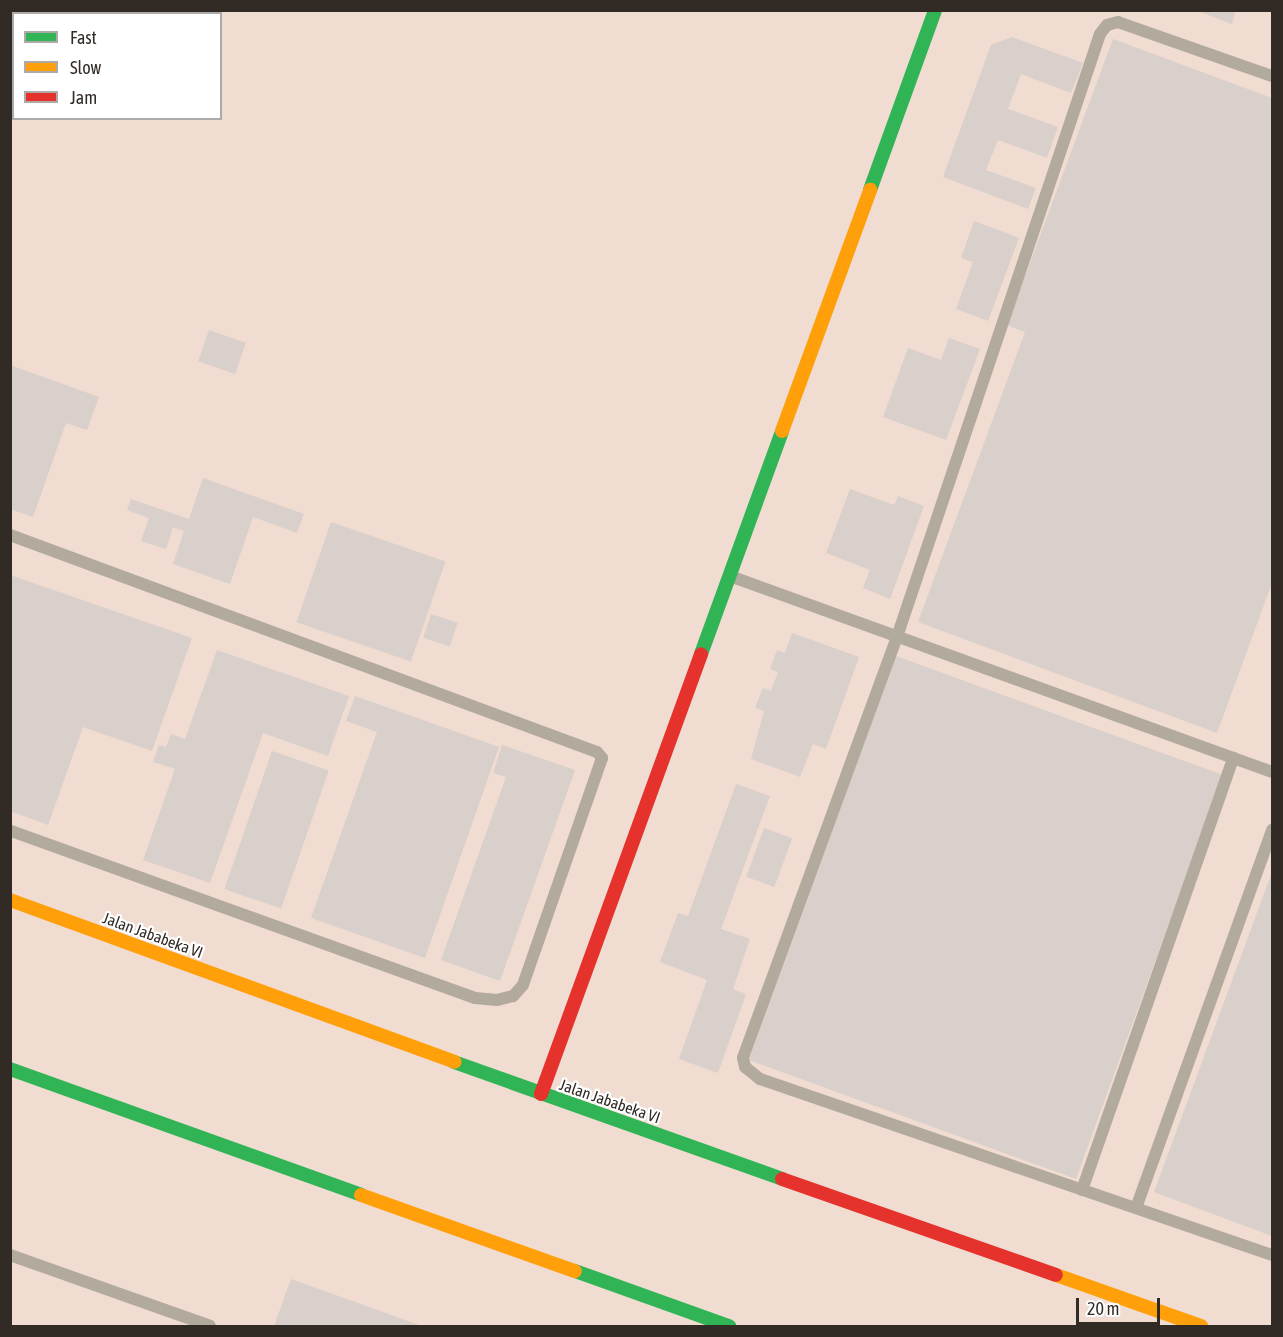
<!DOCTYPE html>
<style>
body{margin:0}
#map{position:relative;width:1283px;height:1337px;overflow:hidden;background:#f1e6df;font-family:"Asap Condensed",sans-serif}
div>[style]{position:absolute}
.built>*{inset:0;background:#f0dcd0}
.building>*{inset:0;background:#d9cfcb;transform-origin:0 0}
.lane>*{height:12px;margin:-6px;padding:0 6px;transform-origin:6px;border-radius:6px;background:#b3aa9e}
.fast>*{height:14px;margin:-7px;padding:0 7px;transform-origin:7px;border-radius:7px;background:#30b455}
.slow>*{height:14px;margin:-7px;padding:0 7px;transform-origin:7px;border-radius:7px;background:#ff9f0a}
.jam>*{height:14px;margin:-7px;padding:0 7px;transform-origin:7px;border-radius:7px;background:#e5322d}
span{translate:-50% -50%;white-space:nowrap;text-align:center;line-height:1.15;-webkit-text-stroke:4.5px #fff;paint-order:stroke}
.street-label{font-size:16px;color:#322a25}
.frame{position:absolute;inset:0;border:12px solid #322a25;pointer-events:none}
.legend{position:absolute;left:12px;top:12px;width:210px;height:108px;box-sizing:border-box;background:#fff;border:2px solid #adaaa8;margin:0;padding:8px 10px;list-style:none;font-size:18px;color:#322a25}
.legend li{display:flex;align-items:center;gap:12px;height:30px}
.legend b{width:30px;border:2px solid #adaaa8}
.scale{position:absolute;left:1076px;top:1298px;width:84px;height:27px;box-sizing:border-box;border:3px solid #322a25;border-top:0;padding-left:8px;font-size:18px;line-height:21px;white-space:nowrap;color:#322a25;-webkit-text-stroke:4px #fff;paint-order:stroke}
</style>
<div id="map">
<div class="built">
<div style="clip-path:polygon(evenodd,10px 11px,1272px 11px,1272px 1326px,11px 1326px,10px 11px,14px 14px,220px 14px,220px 118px,14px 118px,14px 14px)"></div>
</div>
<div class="building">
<div style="clip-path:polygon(1195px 10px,1236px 10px,1232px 24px)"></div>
<div style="clip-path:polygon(1012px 37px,1083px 63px,1071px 93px,1021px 74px,1008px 109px,1058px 127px,1047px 158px,998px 140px,986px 170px,1036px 188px,1028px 209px,943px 177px,991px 45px)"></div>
<div style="clip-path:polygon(1113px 39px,1272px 98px,1272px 583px,1217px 733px,918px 622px,1025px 332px,1007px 325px)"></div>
<div style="clip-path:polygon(974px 221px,1019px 238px,988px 321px,956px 309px,973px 262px,961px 258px)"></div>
<div style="left:209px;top:330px;width:39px;height:33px;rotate:19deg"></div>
<div style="clip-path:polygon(949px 338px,980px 349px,946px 440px,883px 417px,908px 348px,941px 360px)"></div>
<div style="clip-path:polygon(10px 365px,99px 397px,87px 430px,66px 423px,33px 517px,10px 509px)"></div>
<div style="clip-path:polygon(203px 478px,304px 514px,297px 533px,253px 517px,230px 584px,173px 564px,184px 531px,173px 527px,166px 549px,141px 541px,149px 518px,127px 510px,131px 499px,189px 519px)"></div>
<div style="clip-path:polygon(850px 489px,894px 505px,898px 496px,924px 506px,890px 599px,863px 588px,870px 570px,826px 553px)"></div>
<div style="left:331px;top:522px;width:121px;height:106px;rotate:19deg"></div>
<div style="clip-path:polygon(10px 575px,192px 638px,152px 751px,83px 727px,48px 825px,10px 811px)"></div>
<div style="left:431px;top:614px;width:28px;height:25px;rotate:18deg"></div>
<div style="clip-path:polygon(792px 633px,859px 657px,826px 749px,813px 744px,800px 777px,751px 759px,764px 711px,755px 708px,763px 688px,771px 691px,778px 672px,770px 669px,777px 650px,785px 653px)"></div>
<div style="clip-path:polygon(217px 650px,349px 696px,328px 756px,263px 733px,210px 883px,143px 860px,175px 769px,153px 762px,159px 745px,166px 747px,171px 734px,185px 739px)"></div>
<div style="left:896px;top:656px;width:348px;height:430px;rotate:20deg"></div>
<div style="clip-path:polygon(355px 696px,499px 747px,425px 958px,311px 918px,377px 732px,346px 721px)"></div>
<div style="clip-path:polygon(502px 745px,575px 770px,500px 981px,441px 960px,506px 777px,493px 773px)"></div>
<div style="left:272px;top:751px;width:60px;height:146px;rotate:19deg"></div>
<div style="clip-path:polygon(736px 784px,770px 796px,721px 929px,750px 939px,733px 989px,746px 994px,718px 1073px,679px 1059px,707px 980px,660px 962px,678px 913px,688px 916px)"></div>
<div style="left:764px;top:828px;width:30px;height:52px;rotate:20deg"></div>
<div style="clip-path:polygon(1272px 872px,1272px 1236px,1154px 1192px)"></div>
<div style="clip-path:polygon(291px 1279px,422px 1326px,274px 1326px)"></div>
</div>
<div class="lane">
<div style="left:1272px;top:76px;width:163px;rotate:-160.7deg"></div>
<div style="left:1118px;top:22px;width:11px;rotate:165deg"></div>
<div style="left:1107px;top:25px;width:11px;rotate:128deg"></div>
<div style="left:1100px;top:34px;width:633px;rotate:108.61deg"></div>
<div style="left:898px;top:634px;width:451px;rotate:110.1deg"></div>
<div style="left:743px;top:1058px;width:9px;rotate:77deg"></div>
<div style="left:745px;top:1067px;width:19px;rotate:39deg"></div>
<div style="left:760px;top:1079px;width:541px;rotate:18.97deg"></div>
<div style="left:10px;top:535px;width:626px;rotate:20.29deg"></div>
<div style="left:597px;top:752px;width:8px;rotate:50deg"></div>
<div style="left:602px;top:758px;width:240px;rotate:109.2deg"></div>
<div style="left:523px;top:985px;width:15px;rotate:132deg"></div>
<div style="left:513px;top:996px;width:16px;rotate:166deg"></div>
<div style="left:497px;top:1000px;width:22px;rotate:-175deg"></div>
<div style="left:475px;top:998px;width:494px;rotate:-160.2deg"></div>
<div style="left:730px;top:576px;width:576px;rotate:19.88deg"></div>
<div style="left:1082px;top:1190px;width:458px;rotate:-70.7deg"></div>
<div style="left:1136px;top:1208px;width:402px;rotate:-70.2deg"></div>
<div style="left:10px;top:1255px;width:212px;rotate:19.5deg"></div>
</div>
<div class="fast">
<div style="left:870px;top:190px;width:191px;rotate:-70.1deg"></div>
<div style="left:701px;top:654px;width:237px;rotate:-70deg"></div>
<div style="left:454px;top:1062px;width:348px;rotate:19.6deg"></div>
<div style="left:10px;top:1069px;width:373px;rotate:19.7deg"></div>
<div style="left:575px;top:1271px;width:164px;rotate:19.7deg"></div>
</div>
<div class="slow">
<div style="left:782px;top:431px;width:257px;rotate:-69.9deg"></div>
<div style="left:10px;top:900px;width:473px;rotate:20deg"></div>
<div style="left:361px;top:1195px;width:227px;rotate:19.6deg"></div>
<div style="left:1056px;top:1275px;width:154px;rotate:19.4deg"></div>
</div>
<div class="jam">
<div style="left:541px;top:1094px;width:468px;rotate:-70deg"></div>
<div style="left:782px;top:1179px;width:290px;rotate:19.3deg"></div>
</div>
<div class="street-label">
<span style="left:153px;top:935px;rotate:20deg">Jalan Jababeka VI</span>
<span style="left:610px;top:1101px;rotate:19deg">Jalan Jababeka VI</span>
</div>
<div class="frame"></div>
<ul class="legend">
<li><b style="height:8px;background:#30b455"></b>Fast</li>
<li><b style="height:8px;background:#ff9f0a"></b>Slow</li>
<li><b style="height:8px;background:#e5322d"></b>Jam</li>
</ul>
<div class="scale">20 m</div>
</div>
